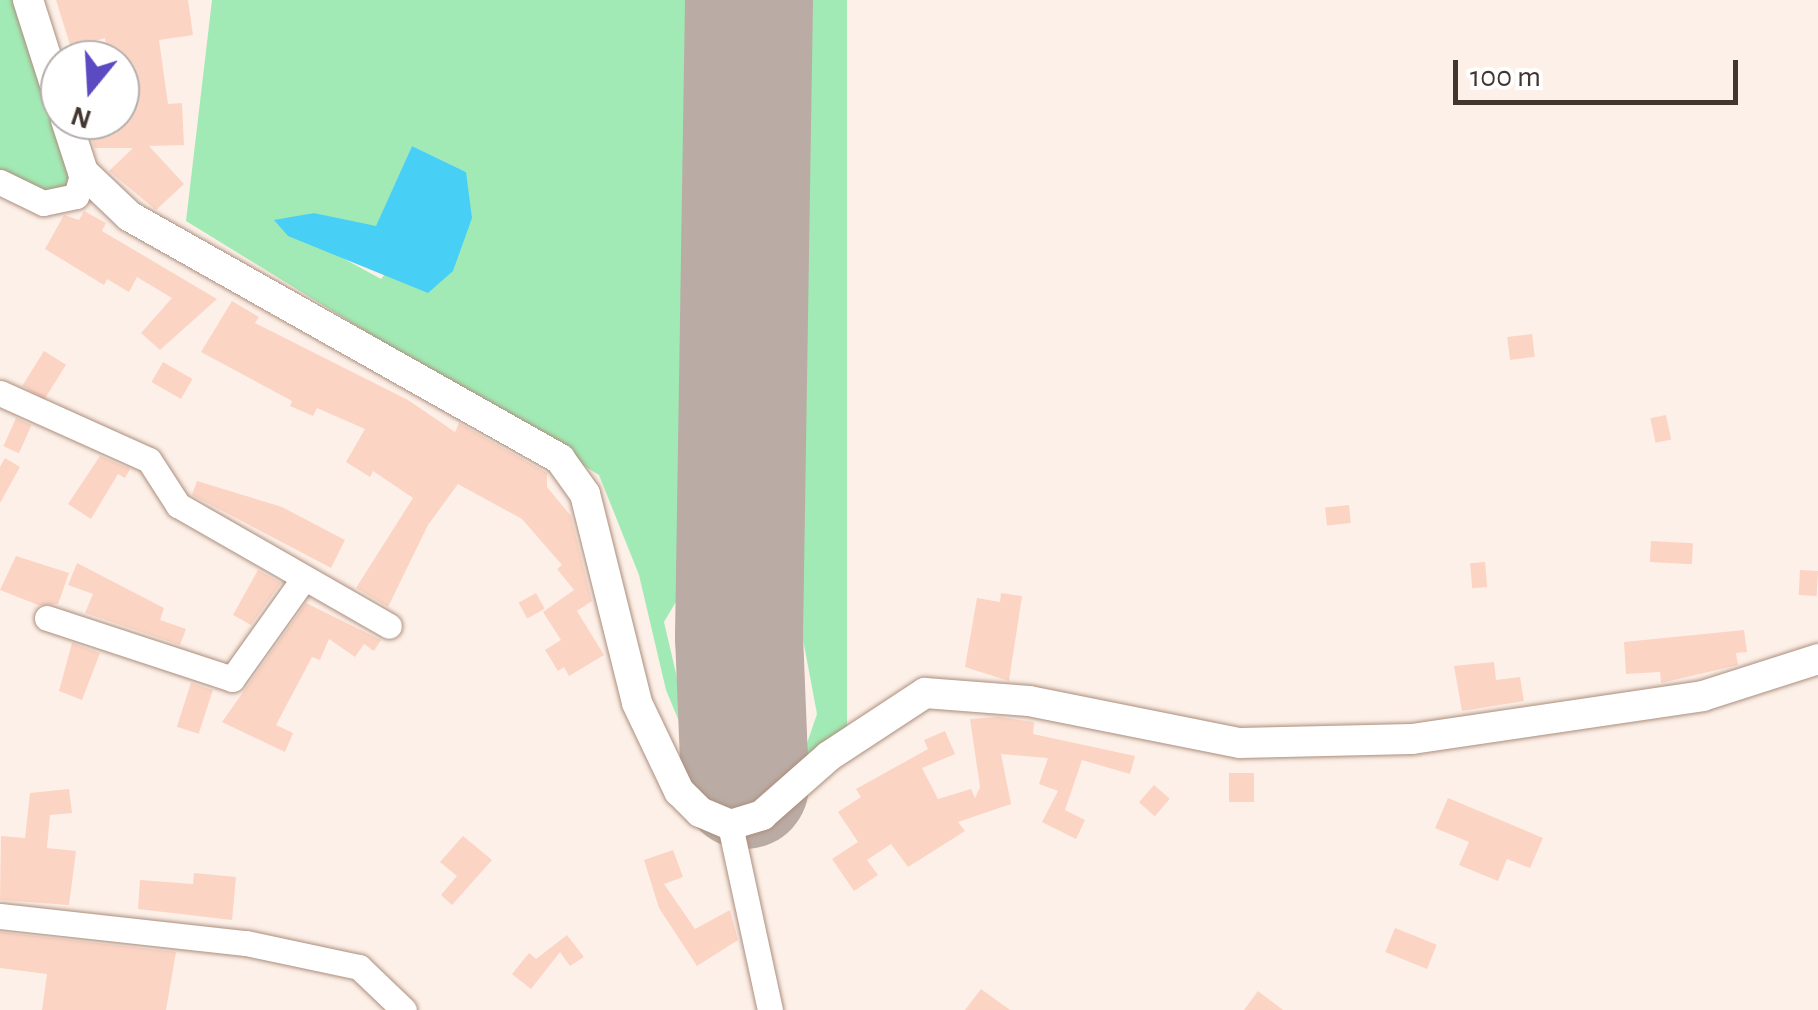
<!DOCTYPE html>
<style>
body{margin:0}
#map{position:relative;width:1818px;height:1010px;overflow:hidden;background:#fdf0e8;font-family:"Alegreya Sans",sans-serif}
div>[style]{position:absolute}
.green>*{inset:0;background:#a2eab5}
.water>*{inset:0;background:#47cff5}
.runway>*{height:128px;margin:-64px;padding:0 64px;transform-origin:64px;border-radius:64px;background:#baaca5}
.building>*{inset:0;background:#fcd4c4;transform-origin:0 0}
.roads{filter:drop-shadow(0 0 2px #ac8e7d) drop-shadow(0 0 2px #ac8e7d)}
.minor>*{height:25px;margin:-12.5px;padding:0 12.5px;transform-origin:12.5px;border-radius:12.5px;background:#fff}
.major>*{height:30px;margin:-15px;padding:0 15px;transform-origin:15px;border-radius:15px;background:#fff}
span{translate:-50% -50%;white-space:nowrap;text-align:center;line-height:1.15;-webkit-text-stroke:8px #fff;paint-order:stroke}
.north{position:absolute;left:40px;top:40px;width:100px;height:100px;box-sizing:border-box;background:#fff;border:2px solid #b4afac;border-radius:50%;rotate:198deg;font-size:28px;font-weight:700;line-height:40px;text-align:center;color:#43362f}
.north::after{content:'';display:block;margin:auto;width:35px;height:45px;background:#5c4ac3;clip-path:polygon(50% 0,100% 100%,50% 72%,0 100%)}
.scale{position:absolute;left:1453px;top:60px;width:285px;height:45px;box-sizing:border-box;border:5px solid #43362f;border-top:0;padding-left:12px;font-size:30px;line-height:35px;white-space:nowrap;color:#43362f;-webkit-text-stroke:8px #fff;paint-order:stroke}
</style>
<div id="map">
<div class="green">
<div style="clip-path:polygon(0 0,28px 0,76px 196px,0 182px)"></div>
<div style="clip-path:polygon(evenodd,212px 0,711px 0,710px 544px,664px 622px,690px 733px,725px 785px,758px 796px,805px 749px,817px 714px,783px 533px,783px 0,847px 0,847px 730px,767px 801px,739px 798px,708px 777px,688px 743px,666px 690px,639px 575px,599px 475px,186px 221px,212px 0,412px 146px,466px 172px,381px 279px,275px 221px,314px 213px,376px 227px,412px 146px)"></div>
</div>
<div class="water">
<div style="clip-path:polygon(412px 146px,466px 172px,472px 218px,453px 271px,428px 293px,288px 236px,274px 220px,314px 213px,376px 226px)"></div>
</div>
<div class="runway">
<div style="left:745px;top:785px;width:148px;rotate:-92.3deg"></div>
<div style="left:739px;top:637px;width:637px;rotate:-89.1deg"></div>
</div>
<div class="building">
<div style="clip-path:polygon(56px 0,188px 0,193px 35px,159px 40px,168px 104px,182px 103px,184px 145px,149px 146px,184px 184px,156px 210px,109px 171px,133px 148px,95px 148px,89px 129px,89px 120px,120px 120px,120px 60px,108px 60px,105px 38px,71px 48px)"></div>
<div style="clip-path:polygon(84px 211px,106px 223px,102px 231px,217px 299px,160px 350px,141px 333px,172px 298px,137px 277px,129px 292px,107px 279px,104px 285px,45px 249px,64px 215px,79px 220px)"></div>
<div style="clip-path:polygon(232px 301px,259px 317px,255px 323px,408px 400px,455px 432px,459px 423px,547px 473px,547px 487px,571px 516px,592px 601px,577px 611px,604px 655px,569px 676px,564px 667px,558px 671px,545px 650px,561px 640px,543px 612px,574px 590px,557px 569px,562px 565px,522px 519px,458px 484px,428px 525px,388px 607px,356px 588px,413px 498px,373px 471px,370px 477px,346px 462px,365px 429px,317px 408px,313px 416px,290px 406px,292px 401px,201px 352px)"></div>
<div style="left:1532px;top:334px;width:23px;height:25px;rotate:83deg"></div>
<div style="left:44px;top:351px;width:26px;height:41px;rotate:32deg"></div>
<div style="left:163px;top:362px;width:34px;height:23px;rotate:30deg"></div>
<div style="left:1666px;top:415px;width:25px;height:16px;rotate:78deg"></div>
<div style="left:16px;top:418px;width:17px;height:31px;rotate:24deg"></div>
<div style="clip-path:polygon(100px 456px,130px 469px,125px 478px,118px 474px,91px 519px,68px 504px)"></div>
<div style="clip-path:polygon(5px 458px,20px 467px,0 503px,0 467px)"></div>
<div style="clip-path:polygon(197px 481px,282px 507px,345px 540px,331px 568px,192px 495px)"></div>
<div style="left:1349px;top:505px;width:18px;height:24px;rotate:84deg"></div>
<div style="left:1651px;top:541px;width:42px;height:21px;rotate:3deg"></div>
<div style="clip-path:polygon(16px 556px,69px 573px,58px 604px,38px 605px,0 590px)"></div>
<div style="left:1485px;top:562px;width:25px;height:15px;rotate:85deg"></div>
<div style="clip-path:polygon(77px 563px,164px 608px,160px 620px,186px 629px,180px 645px,85px 613px,93px 594px,68px 585px)"></div>
<div style="clip-path:polygon(258px 570px,281px 583px,251px 625px,233px 615px)"></div>
<div style="left:1800px;top:570px;width:18px;height:25px;rotate:3deg"></div>
<div style="left:536px;top:593px;width:18px;height:20px;rotate:61deg"></div>
<div style="clip-path:polygon(1001px 593px,1022px 596px,1009px 681px,965px 667px,977px 598px,1000px 602px)"></div>
<div style="clip-path:polygon(306px 603px,381px 640px,374px 651px,364px 644px,355px 657px,329px 639px,320px 660px,312px 657px,276px 725px,293px 733px,285px 752px,222px 722px)"></div>
<div style="clip-path:polygon(1744px 630px,1747px 652px,1736px 653px,1738px 665px,1661px 683px,1660px 672px,1626px 674px,1624px 642px)"></div>
<div style="clip-path:polygon(72px 643px,100px 653px,82px 700px,59px 691px)"></div>
<div style="clip-path:polygon(1494px 662px,1496px 680px,1520px 677px,1524px 701px,1462px 711px,1454px 666px)"></div>
<div style="left:191px;top:683px;width:23px;height:46px;rotate:18deg"></div>
<div style="clip-path:polygon(998px 717px,1034px 722px,1033px 734px,1135px 756px,1130px 774px,1082px 760px,1065px 810px,1085px 820px,1076px 839px,1042px 822px,1058px 791px,1039px 784px,1048px 758px,1001px 754px,1011px 804px,958px 822px,965px 831px,908px 867px,891px 844px,867px 860px,878px 875px,854px 891px,832px 859px,858px 842px,838px 812px,861px 797px,856px 789px,928px 749px,924px 740px,945px 731px,955px 754px,922px 768px,938px 799px,971px 789px,975px 798px,980px 787px,970px 719px)"></div>
<div style="left:1229px;top:773px;width:25px;height:29px"></div>
<div style="left:1154px;top:785px;width:21px;height:23px;rotate:41deg"></div>
<div style="clip-path:polygon(69px 789px,72px 813px,50px 815px,47px 848px,76px 851px,69px 905px,0 900px,1px 836px,25px 838px,30px 793px)"></div>
<div style="clip-path:polygon(1448px 798px,1543px 838px,1530px 868px,1507px 859px,1498px 881px,1459px 865px,1469px 842px,1435px 828px)"></div>
<div style="clip-path:polygon(463px 836px,492px 860px,452px 905px,441px 895px,457px 876px,440px 862px)"></div>
<div style="clip-path:polygon(673px 850px,683px 877px,664px 884px,695px 929px,730px 910px,738px 940px,697px 966px,659px 908px,644px 860px)"></div>
<div style="clip-path:polygon(194px 873px,236px 877px,232px 920px,138px 909px,140px 880px,193px 884px)"></div>
<div style="left:1395px;top:928px;width:45px;height:26px;rotate:22deg"></div>
<div style="clip-path:polygon(0 932px,176px 952px,166px 1010px,42px 1010px,47px 974px,0 968px)"></div>
<div style="clip-path:polygon(567px 935px,584px 957px,570px 966px,560px 952px,531px 989px,512px 974px,529px 953px,536px 959px)"></div>
<div style="clip-path:polygon(981px 989px,1010px 1010px,965px 1010px)"></div>
<div style="clip-path:polygon(1258px 991px,1283px 1010px,1244px 1010px)"></div>
</div>
<div class="roads">
<div class="minor">
<div style="left:0;top:182px;width:48px;rotate:26deg"></div>
<div style="left:43px;top:203px;width:34px;rotate:-12deg"></div>
<div style="left:76px;top:196px;width:25px;rotate:-74deg"></div>
<div style="left:0;top:393px;width:163px;rotate:24.2deg"></div>
<div style="left:149px;top:460px;width:54px;rotate:57.2deg"></div>
<div style="left:178px;top:505px;width:243px;rotate:29.8deg"></div>
<div style="left:47px;top:618px;width:195px;rotate:18.2deg"></div>
<div style="left:232px;top:679px;width:120px;rotate:-54.5deg"></div>
<div style="left:730px;top:825px;width:189px;rotate:77.8deg"></div>
<div style="left:0;top:916px;width:247px;rotate:6.3deg"></div>
<div style="left:246px;top:943px;width:116px;rotate:12deg"></div>
<div style="left:359px;top:967px;width:62px;rotate:43.7deg"></div>
</div>
<div class="major">
<div style="left:28px;top:0;width:105px;rotate:72.3deg"></div>
<div style="left:66px;top:120px;width:55px;rotate:71.9deg"></div>
<div style="left:83px;top:172px;width:64px;rotate:43.7deg"></div>
<div style="left:129px;top:216px;width:495px;rotate:29.4deg"></div>
<div style="left:560px;top:459px;width:43px;rotate:54.5deg"></div>
<div style="left:585px;top:494px;width:215px;rotate:76deg"></div>
<div style="left:637px;top:703px;width:98px;rotate:64.5deg"></div>
<div style="left:679px;top:791px;width:30px;rotate:45deg"></div>
<div style="left:700px;top:812px;width:33px;rotate:23deg"></div>
<div style="left:730px;top:825px;width:34px;rotate:-17deg"></div>
<div style="left:762px;top:815px;width:89px;rotate:-41.4deg"></div>
<div style="left:829px;top:756px;width:115px;rotate:-33.3deg"></div>
<div style="left:925px;top:693px;width:104px;rotate:4.4deg"></div>
<div style="left:1029px;top:701px;width:215px;rotate:11.3deg"></div>
<div style="left:1240px;top:743px;width:172px;rotate:-1.3deg"></div>
<div style="left:1412px;top:739px;width:294px;rotate:-8.4deg"></div>
<div style="left:1703px;top:696px;width:121px;rotate:-17.8deg"></div>
</div>
</div>
<div class="north">N</div>
<div class="scale">100 m</div>
</div>
